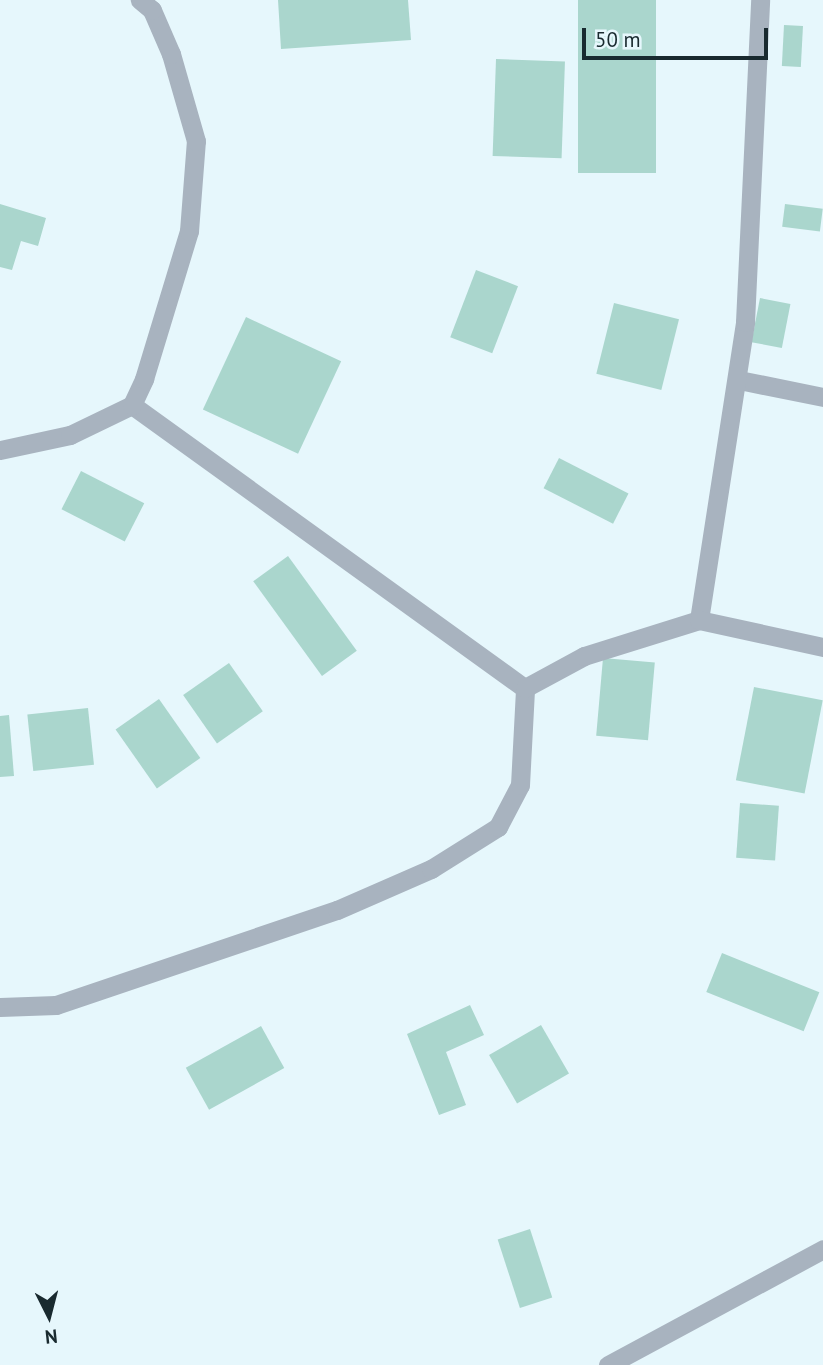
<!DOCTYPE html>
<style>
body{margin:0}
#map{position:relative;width:823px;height:1365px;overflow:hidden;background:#e6f7fc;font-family:"PT Sans",sans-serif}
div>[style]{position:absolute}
.building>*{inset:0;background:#aad6cd;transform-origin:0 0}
.street>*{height:19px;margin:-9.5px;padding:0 9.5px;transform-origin:9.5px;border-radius:9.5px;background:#a8b3bf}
span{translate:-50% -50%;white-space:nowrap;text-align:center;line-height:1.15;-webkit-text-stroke:6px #e6f7fc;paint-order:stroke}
.north{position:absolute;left:14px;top:1281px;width:70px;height:70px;-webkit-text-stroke:5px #e6f7fc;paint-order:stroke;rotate:174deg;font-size:19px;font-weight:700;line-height:28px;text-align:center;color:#192a2f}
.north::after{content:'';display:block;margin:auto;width:24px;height:32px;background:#192a2f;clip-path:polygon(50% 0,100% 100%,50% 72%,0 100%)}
.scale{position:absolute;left:582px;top:28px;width:186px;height:32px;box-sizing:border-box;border:4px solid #192a2f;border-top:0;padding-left:9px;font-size:21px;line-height:24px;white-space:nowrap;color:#192a2f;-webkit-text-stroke:5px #e6f7fc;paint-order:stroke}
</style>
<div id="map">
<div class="building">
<div style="clip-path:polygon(278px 0,408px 0,411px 40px,281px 49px)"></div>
<div style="left:578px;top:0;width:78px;height:173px"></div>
<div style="left:784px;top:25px;width:19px;height:41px;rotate:3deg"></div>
<div style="left:496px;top:59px;width:69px;height:97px;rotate:2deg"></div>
<div style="clip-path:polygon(0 204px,46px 218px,38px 246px,21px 241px,12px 270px,0 267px)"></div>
<div style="left:785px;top:204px;width:38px;height:23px;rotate:7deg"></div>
<div style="left:476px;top:270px;width:45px;height:72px;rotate:21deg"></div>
<div style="left:760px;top:298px;width:31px;height:45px;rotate:11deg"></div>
<div style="left:614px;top:303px;width:67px;height:73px;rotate:14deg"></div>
<div style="left:246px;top:317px;width:105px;height:102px;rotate:25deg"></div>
<div style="left:559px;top:458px;width:78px;height:34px;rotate:27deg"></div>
<div style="left:81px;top:471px;width:71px;height:43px;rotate:27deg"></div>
<div style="left:288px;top:556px;width:117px;height:43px;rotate:54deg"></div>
<div style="left:603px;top:658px;width:52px;height:78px;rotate:5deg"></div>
<div style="left:229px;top:663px;width:59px;height:56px;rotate:55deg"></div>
<div style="left:754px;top:687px;width:70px;height:95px;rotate:11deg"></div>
<div style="left:159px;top:699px;width:72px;height:53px;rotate:55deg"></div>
<div style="left:88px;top:708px;width:57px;height:61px;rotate:84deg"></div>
<div style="clip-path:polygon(9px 715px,14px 776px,0 777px,0 716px)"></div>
<div style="left:740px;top:803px;width:39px;height:55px;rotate:4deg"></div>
<div style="left:722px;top:953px;width:105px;height:42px;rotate:22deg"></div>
<div style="clip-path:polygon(470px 1005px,484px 1035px,446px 1052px,466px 1105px,439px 1115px,407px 1034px)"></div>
<div style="left:541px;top:1025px;width:56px;height:60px;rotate:60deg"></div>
<div style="left:261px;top:1026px;width:48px;height:86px;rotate:61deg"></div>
<div style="left:530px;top:1229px;width:72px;height:34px;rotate:72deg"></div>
</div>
<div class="street">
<div style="left:739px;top:380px;width:86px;rotate:11.4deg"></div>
<div style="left:132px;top:405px;width:484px;rotate:35.8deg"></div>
<div style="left:0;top:450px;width:72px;rotate:-12.1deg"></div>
<div style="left:70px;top:435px;width:69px;rotate:-25.8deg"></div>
<div style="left:132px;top:405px;width:29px;rotate:-65deg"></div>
<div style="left:144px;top:379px;width:155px;rotate:-73.1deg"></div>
<div style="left:189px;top:231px;width:90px;rotate:-85.6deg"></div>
<div style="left:196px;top:141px;width:91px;rotate:-106deg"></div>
<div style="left:171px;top:54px;width:48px;rotate:-113.4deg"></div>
<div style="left:152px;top:10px;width:16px;rotate:-140deg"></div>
<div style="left:699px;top:620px;width:302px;rotate:-81.2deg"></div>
<div style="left:745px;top:322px;width:322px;rotate:-87.3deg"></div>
<div style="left:0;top:1007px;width:56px;rotate:-2deg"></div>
<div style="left:56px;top:1005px;width:297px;rotate:-18.7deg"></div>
<div style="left:337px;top:910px;width:103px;rotate:-23.6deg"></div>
<div style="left:431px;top:869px;width:79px;rotate:-32.1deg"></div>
<div style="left:498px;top:827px;width:47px;rotate:-62.4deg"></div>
<div style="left:520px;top:785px;width:97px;rotate:-87deg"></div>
<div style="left:525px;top:688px;width:67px;rotate:-28.5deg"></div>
<div style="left:584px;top:656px;width:121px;rotate:-17.4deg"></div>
<div style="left:699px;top:620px;width:127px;rotate:12.3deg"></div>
<div style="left:608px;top:1365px;width:244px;rotate:-28.3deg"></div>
</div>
<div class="north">N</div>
<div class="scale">50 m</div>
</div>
